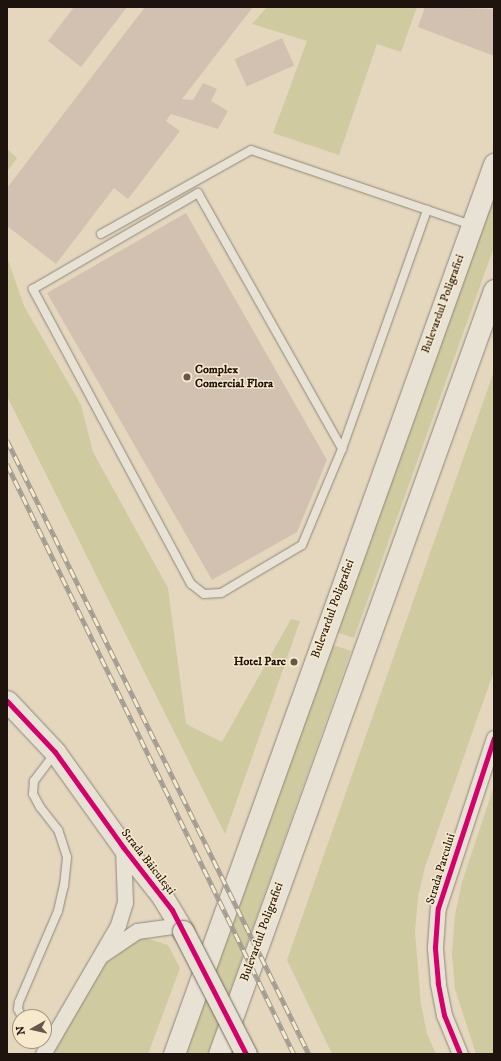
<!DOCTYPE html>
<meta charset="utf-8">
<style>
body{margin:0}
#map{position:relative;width:501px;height:1061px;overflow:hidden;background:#e4d7be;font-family:"IM FELL DW Pica",serif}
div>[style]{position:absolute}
.green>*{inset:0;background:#d0caa0}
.building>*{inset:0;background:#d2c1b0;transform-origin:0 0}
.roads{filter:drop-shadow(0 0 1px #8f8779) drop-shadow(0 0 1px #8f8779)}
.lane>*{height:8px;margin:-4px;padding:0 4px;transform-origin:4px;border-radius:4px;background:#e8e2d5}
.street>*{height:15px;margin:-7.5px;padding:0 7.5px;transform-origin:7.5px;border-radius:7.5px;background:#e8e2d5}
.secondary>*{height:21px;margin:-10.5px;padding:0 10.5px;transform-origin:10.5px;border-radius:10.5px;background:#e8e2d5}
.rail>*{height:4.5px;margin-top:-2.25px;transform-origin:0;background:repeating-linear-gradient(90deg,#f7e9cb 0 9px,#a29c92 0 18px);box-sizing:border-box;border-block:1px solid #a29c92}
.bridges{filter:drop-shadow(0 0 1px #746c60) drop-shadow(0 0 1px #746c60)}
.secondary-bridge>*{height:21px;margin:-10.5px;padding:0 10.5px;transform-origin:10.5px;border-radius:10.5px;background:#e8e2d5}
.cycleway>*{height:5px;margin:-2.5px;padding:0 2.5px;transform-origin:2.5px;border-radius:2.5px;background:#d6006c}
.dots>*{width:11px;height:11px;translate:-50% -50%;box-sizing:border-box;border:2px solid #f7e9cb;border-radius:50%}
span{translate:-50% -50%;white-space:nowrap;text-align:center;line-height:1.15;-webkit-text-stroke:3px #f7e9cb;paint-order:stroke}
.street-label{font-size:12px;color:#1f130d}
.poi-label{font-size:12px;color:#1f130d;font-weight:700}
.left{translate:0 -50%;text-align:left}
.right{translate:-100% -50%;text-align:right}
.frame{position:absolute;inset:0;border:8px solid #1f130d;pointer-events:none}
.north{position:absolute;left:12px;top:1009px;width:40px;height:40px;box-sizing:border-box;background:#f7e9cb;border:1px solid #a1937f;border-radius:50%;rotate:262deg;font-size:11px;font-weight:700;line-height:16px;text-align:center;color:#1f130d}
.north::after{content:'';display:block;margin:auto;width:14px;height:18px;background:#64584b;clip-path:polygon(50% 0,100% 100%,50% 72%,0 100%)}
</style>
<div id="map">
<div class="green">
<div style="clip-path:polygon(267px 7px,417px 7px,401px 52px,377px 44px,339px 155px,273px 133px,307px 41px,252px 24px)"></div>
<div style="clip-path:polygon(7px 149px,17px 158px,7px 172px)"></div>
<div style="clip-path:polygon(494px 180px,494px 247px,354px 638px,333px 631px)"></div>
<div style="clip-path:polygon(7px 257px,24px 306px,81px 405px,93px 452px,168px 588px,186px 724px,222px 742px,291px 619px,300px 621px,225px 834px,7px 396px)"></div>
<div style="clip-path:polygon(494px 371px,494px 671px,425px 867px,418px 897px,415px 932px,421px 1004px,427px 1034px,436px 1054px,332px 1054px,287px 960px)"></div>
<div style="clip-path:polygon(330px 644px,351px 651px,208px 1054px,181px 1054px)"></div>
<div style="clip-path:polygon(494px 786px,494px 1054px,476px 1054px,455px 989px,452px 954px,455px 915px,462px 882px)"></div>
<div style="clip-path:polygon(146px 938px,168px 945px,180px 968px,148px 1054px,51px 1054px,100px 963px,133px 939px)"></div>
</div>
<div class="building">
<div style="clip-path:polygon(74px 7px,127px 7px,81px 67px,48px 41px)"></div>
<div style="clip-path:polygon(145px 7px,253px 7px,182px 99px,193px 100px,203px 83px,217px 89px,211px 101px,228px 111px,218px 129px,171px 114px,166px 121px,180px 131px,128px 199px,114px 188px,56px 264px,7px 226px,7px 188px)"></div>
<div style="clip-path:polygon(425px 7px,494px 9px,494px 56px,418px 27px)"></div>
<div style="left:282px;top:38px;width:30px;height:52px;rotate:66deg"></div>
<div style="clip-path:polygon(186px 213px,327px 460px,297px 532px,212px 580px,47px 293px)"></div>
</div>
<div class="roads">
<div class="lane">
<div style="left:101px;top:234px;width:172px;rotate:-29.2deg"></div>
<div style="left:251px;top:150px;width:232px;rotate:18.8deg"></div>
<div style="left:342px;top:449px;width:104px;rotate:112.6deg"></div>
<div style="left:302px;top:545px;width:94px;rotate:149.3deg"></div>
<div style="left:221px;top:593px;width:17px;rotate:177deg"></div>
<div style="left:204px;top:594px;width:16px;rotate:-142deg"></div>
<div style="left:191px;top:584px;width:335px;rotate:-118.2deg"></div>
<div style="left:33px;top:289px;width:191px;rotate:-30.2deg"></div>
<div style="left:198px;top:193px;width:294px;rotate:60.6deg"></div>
<div style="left:342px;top:449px;width:254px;rotate:-70.4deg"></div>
<div style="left:22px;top:1017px;width:9px;rotate:-117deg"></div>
<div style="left:18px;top:1009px;width:7px;rotate:-82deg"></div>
<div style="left:19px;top:1002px;width:99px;rotate:-66.8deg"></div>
<div style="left:58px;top:911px;width:26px;rotate:-77deg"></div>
<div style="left:64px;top:886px;width:29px;rotate:-84deg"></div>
<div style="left:67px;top:857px;width:28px;rotate:-108deg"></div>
<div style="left:58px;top:830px;width:29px;rotate:-128deg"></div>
<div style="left:40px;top:807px;width:15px;rotate:-118deg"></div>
<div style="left:33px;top:794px;width:13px;rotate:-86deg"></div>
<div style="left:34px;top:781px;width:34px;rotate:-53deg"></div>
<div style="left:44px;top:1031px;width:11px;rotate:34deg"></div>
</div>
<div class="street">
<div style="left:103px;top:954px;width:41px;rotate:-34.1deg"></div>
<div style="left:137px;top:931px;width:43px;rotate:-7.9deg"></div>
<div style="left:43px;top:1054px;width:149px;rotate:-59.8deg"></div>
<div style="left:118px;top:925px;width:24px;rotate:-73deg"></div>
<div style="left:125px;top:902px;width:55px;rotate:-92.1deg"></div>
<div style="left:460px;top:1054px;width:42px;rotate:-112.3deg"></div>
<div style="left:444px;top:1015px;width:33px;rotate:-101deg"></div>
<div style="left:438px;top:983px;width:36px;rotate:-95deg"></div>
<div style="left:435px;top:947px;width:39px;rotate:-86deg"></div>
<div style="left:438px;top:908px;width:179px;rotate:-71.8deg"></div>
</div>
<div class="secondary">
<div style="left:7px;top:701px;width:70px;rotate:46.7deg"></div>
<div style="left:55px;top:752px;width:117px;rotate:54.4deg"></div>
<div style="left:123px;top:847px;width:63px;rotate:51.5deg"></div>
<div style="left:162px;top:896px;width:41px;rotate:59deg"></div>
<div style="left:174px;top:1054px;width:946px;rotate:-70.22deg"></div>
<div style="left:219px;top:1054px;width:812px;rotate:-70.2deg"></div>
</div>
</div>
<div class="rail">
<div style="left:7px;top:440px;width:684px;rotate:63.81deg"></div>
<div style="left:7px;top:464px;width:656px;rotate:64.06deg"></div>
</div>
<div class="bridges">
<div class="secondary-bridge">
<div style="left:183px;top:931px;width:138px;rotate:62.9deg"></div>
</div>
</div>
<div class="cycleway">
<div style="left:7px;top:701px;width:70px;rotate:46.7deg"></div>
<div style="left:55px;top:752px;width:117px;rotate:54.4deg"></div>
<div style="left:123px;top:847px;width:80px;rotate:52.1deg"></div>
<div style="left:172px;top:910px;width:162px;rotate:62.8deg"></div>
<div style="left:460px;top:1054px;width:42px;rotate:-112.3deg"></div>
<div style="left:444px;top:1015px;width:33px;rotate:-101deg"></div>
<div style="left:438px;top:983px;width:36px;rotate:-95deg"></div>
<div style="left:435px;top:947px;width:39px;rotate:-86deg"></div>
<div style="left:438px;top:908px;width:179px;rotate:-71.8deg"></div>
</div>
<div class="dots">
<div style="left:187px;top:377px;background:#64584b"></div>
<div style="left:294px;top:662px;background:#64584b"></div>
</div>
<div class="street-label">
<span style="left:443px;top:304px;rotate:-70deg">Bulevardul Poligrafiei</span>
<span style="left:333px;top:609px;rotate:-70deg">Bulevardul Poligrafiei</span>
<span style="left:148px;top:862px;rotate:52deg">Strada Băiculești</span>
<span style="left:441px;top:869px;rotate:-73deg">Strada Parcului</span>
<span style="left:262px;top:932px;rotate:-70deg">Bulevardul Poligrafiei</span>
</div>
<div class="poi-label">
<span class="left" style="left:195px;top:377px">Complex<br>Comercial Flora</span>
<span class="right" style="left:286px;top:662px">Hotel Parc</span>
</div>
<div class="frame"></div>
<div class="north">N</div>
</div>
